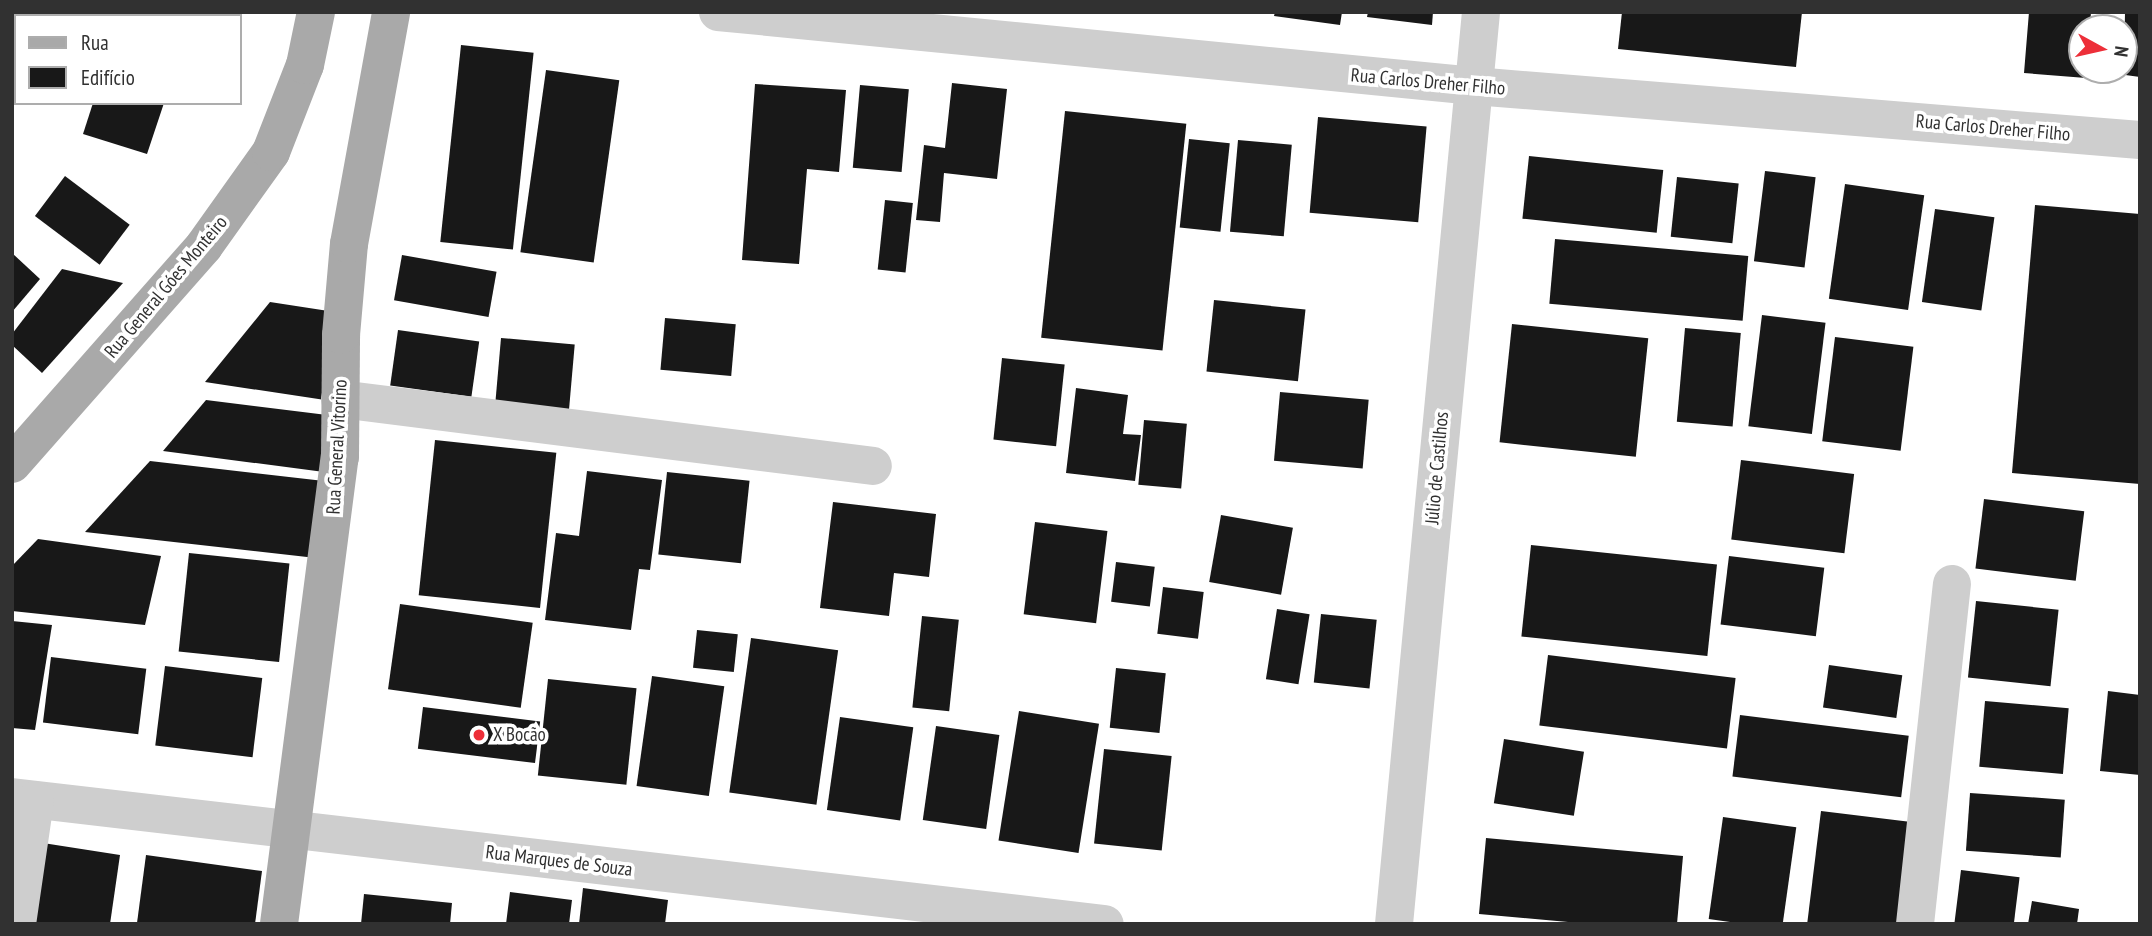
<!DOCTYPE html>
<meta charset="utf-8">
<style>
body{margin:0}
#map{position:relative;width:2152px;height:936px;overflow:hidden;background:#fff;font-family:"PT Sans Narrow",sans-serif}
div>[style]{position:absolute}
.building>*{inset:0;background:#181818;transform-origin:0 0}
.minor>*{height:38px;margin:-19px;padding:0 19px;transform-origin:19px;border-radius:19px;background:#cecece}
.major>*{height:38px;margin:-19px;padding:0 19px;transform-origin:19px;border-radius:19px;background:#a9a9a9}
.dots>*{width:19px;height:19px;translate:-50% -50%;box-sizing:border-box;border:4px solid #fff;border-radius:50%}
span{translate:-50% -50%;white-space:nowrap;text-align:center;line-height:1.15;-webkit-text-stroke:7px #fff;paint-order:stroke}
.street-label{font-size:19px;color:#313131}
.poi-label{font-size:19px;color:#313131}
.left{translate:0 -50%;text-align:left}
.frame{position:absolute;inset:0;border:14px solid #313131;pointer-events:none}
.legend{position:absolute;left:14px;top:14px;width:228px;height:91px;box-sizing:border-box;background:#fff;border:2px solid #adadad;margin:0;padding:9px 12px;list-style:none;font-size:21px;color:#313131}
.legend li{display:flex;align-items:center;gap:14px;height:35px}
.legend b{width:35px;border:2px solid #adadad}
.north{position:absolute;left:2068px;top:14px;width:70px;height:70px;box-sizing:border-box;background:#fff;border:2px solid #adadad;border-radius:50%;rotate:98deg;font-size:19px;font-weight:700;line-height:28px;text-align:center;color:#313131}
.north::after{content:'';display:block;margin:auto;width:24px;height:32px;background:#ed2f39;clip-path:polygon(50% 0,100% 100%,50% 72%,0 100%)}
</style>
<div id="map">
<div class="building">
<div style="clip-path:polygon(60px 12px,197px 12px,60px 16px)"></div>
<div style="clip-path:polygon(1275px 12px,1342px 12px,1340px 25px,1274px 16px)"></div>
<div style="clip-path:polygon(1368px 12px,1433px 12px,1432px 25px,1367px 17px)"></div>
<div style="clip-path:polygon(1622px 12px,1802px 12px,1796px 67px,1618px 49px)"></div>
<div style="clip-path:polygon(2029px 12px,2091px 12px,2090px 28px,2082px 28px,2086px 78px,2024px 73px)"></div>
<div style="clip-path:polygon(2125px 12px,2140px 12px,2140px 77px,2118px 74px,2124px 70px)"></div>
<div style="left:461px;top:45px;width:73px;height:198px;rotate:6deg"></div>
<div style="left:546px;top:70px;width:74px;height:184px;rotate:8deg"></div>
<div style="clip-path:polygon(952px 83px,1007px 89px,997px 179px,944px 173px,940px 222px,916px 220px,924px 145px,945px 148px)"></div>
<div style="clip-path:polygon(755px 84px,846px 90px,839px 172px,807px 169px,799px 264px,742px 260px)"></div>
<div style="left:860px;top:85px;width:49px;height:83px;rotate:5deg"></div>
<div style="clip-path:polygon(93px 103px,164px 103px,147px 154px,83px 134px)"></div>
<div style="left:1065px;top:111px;width:122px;height:228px;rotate:6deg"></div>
<div style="left:1318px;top:117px;width:109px;height:96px;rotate:5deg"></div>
<div style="left:1189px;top:139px;width:41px;height:89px;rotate:6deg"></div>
<div style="left:1238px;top:140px;width:54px;height:92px;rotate:5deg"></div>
<div style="left:1529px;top:156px;width:135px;height:63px;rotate:6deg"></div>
<div style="left:1765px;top:171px;width:51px;height:91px;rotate:7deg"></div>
<div style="left:65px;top:176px;width:81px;height:50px;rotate:37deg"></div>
<div style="left:1677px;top:177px;width:62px;height:60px;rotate:6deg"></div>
<div style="left:1845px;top:184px;width:80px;height:116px;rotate:8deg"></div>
<div style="left:885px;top:200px;width:28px;height:70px;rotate:6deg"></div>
<div style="clip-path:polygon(2035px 205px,2140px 214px,2140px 484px,2012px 473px)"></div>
<div style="left:1935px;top:209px;width:60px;height:94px;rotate:8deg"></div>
<div style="left:1555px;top:239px;width:194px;height:65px;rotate:5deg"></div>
<div style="clip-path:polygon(12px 253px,40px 279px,12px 312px)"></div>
<div style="left:402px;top:255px;width:96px;height:46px;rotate:10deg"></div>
<div style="clip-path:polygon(62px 269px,123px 283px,42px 373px,12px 345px,12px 334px)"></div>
<div style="left:1214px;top:300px;width:92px;height:72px;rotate:6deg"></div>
<div style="clip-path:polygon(270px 302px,335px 312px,325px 400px,205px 382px)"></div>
<div style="left:1762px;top:315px;width:64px;height:112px;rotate:7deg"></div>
<div style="left:665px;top:318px;width:71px;height:52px;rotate:5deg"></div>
<div style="left:1512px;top:324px;width:137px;height:119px;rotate:6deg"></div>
<div style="left:1685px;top:328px;width:56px;height:94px;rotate:5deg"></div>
<div style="left:398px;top:330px;width:82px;height:56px;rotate:8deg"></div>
<div style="left:1835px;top:337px;width:79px;height:105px;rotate:7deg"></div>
<div style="left:501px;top:338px;width:74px;height:70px;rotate:5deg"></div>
<div style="left:1002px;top:358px;width:63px;height:82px;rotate:6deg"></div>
<div style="clip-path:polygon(1076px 388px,1128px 395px,1123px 434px,1141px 435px,1135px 481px,1066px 473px)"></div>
<div style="left:1280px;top:392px;width:89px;height:69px;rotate:5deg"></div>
<div style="clip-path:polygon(206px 400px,327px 415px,324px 472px,163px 451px)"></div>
<div style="left:1144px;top:420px;width:43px;height:65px;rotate:5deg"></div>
<div style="left:435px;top:440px;width:122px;height:156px;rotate:6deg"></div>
<div style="left:1741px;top:460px;width:114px;height:80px;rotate:7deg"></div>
<div style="clip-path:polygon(150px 461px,324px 481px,316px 558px,85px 532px)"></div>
<div style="clip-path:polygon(587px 471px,662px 480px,650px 570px,639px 569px,631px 630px,545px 620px,556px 533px,579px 536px)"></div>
<div style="left:667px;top:472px;width:83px;height:83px;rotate:6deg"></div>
<div style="left:1984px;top:499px;width:101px;height:70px;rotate:7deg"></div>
<div style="clip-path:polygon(833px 502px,936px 514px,929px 577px,894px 573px,889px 616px,820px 608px)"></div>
<div style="left:1221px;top:515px;width:73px;height:68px;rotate:10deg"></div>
<div style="left:1035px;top:522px;width:73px;height:93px;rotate:7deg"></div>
<div style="clip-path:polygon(38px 539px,161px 556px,145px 625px,12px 611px,12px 566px)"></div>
<div style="left:1531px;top:545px;width:187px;height:92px;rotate:6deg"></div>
<div style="left:189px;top:553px;width:101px;height:99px;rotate:6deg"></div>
<div style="left:1729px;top:556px;width:96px;height:69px;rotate:7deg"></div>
<div style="left:1116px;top:562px;width:39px;height:40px;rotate:7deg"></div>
<div style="left:1163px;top:587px;width:41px;height:47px;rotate:7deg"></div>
<div style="left:1976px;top:601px;width:83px;height:77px;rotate:6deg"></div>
<div style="left:400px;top:604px;width:134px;height:86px;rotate:8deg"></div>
<div style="left:1277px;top:609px;width:33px;height:71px;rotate:9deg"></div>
<div style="left:1321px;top:614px;width:56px;height:69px;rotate:6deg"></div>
<div style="left:922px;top:616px;width:37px;height:92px;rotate:6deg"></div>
<div style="clip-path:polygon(12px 621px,52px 625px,35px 730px,12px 728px)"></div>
<div style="left:697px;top:630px;width:41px;height:38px;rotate:6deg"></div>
<div style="left:751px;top:638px;width:88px;height:156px;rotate:8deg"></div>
<div style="left:1548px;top:655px;width:189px;height:71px;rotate:7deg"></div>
<div style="left:51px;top:657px;width:96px;height:66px;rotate:7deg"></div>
<div style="left:1829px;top:665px;width:74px;height:43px;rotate:8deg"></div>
<div style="left:165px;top:666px;width:98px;height:80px;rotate:7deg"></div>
<div style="left:1116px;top:668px;width:50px;height:60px;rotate:6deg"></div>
<div style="left:652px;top:676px;width:73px;height:111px;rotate:8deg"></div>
<div style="left:548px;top:679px;width:89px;height:97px;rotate:6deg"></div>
<div style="clip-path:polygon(2108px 691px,2140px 695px,2140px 775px,2100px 771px)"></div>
<div style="left:1985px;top:701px;width:84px;height:66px;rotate:5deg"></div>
<div style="left:423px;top:707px;width:118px;height:42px;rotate:7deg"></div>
<div style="left:1019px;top:711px;width:81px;height:131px;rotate:9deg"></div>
<div style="left:1740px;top:715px;width:170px;height:62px;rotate:7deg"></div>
<div style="left:840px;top:717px;width:74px;height:94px;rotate:8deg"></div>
<div style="left:936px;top:726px;width:64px;height:95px;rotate:8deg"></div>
<div style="left:1504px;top:739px;width:81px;height:65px;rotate:9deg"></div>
<div style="left:1104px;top:749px;width:68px;height:95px;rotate:6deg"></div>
<div style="left:1970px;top:793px;width:95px;height:58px;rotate:4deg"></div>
<div style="left:1821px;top:811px;width:93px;height:114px;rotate:7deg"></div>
<div style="left:1723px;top:817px;width:74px;height:103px;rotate:8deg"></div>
<div style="clip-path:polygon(1486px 838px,1683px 856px,1677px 924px,1590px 924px,1479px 914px)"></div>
<div style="clip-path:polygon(43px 843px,120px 855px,110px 924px,32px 924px)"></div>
<div style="clip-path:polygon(146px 855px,262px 871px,255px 924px,137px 923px)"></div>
<div style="left:1961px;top:870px;width:59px;height:54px;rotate:7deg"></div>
<div style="clip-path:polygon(583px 888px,668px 900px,665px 924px,579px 924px)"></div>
<div style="clip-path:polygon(510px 892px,572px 900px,569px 924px,506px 924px)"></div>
<div style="clip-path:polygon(364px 894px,452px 903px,450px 924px,361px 924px)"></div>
<div style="clip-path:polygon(2032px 901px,2079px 909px,2077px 924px,2028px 924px)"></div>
</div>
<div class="minor">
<div style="left:718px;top:12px;width:760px;rotate:5.59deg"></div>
<div style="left:1474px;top:86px;width:668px;rotate:4.64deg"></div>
<div style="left:340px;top:399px;width:537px;rotate:7.16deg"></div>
<div style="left:12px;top:797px;width:1100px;rotate:6.63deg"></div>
<div style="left:17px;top:924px;width:125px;rotate:-81.7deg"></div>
<div style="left:1394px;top:924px;width:916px;rotate:-84.55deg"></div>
<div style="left:1915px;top:924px;width:342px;rotate:-83.8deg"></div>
</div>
<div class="major">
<div style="left:12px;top:464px;width:290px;rotate:-48.6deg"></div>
<div style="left:204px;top:246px;width:115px;rotate:-54.5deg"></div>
<div style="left:271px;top:152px;width:93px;rotate:-68.7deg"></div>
<div style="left:305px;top:65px;width:54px;rotate:-78.3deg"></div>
<div style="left:279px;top:924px;width:471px;rotate:-82.6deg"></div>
<div style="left:340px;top:457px;width:122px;rotate:-89.5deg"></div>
<div style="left:341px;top:335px;width:91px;rotate:-85deg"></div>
<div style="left:349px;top:244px;width:236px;rotate:-79.7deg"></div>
</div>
<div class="dots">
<div style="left:479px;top:735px;background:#ed2f39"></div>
</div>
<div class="street-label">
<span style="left:1428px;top:82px;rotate:5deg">Rua Carlos Dreher Filho</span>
<span style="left:1993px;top:128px;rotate:5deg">Rua Carlos Dreher Filho</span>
<span style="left:166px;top:287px;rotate:-50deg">Rua General Góes Monteiro</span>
<span style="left:337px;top:447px;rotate:-87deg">Rua General Vitorino</span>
<span style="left:1437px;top:468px;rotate:-85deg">Júlio de Castilhos</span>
<span style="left:559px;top:861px;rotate:7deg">Rua Marques de Souza</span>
</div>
<div class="poi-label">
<span class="left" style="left:493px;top:735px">X Bocão</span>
</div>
<div class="frame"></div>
<ul class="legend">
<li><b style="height:9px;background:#a9a9a9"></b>Rua</li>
<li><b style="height:19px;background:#181818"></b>Edifício</li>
</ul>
<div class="north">N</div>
</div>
